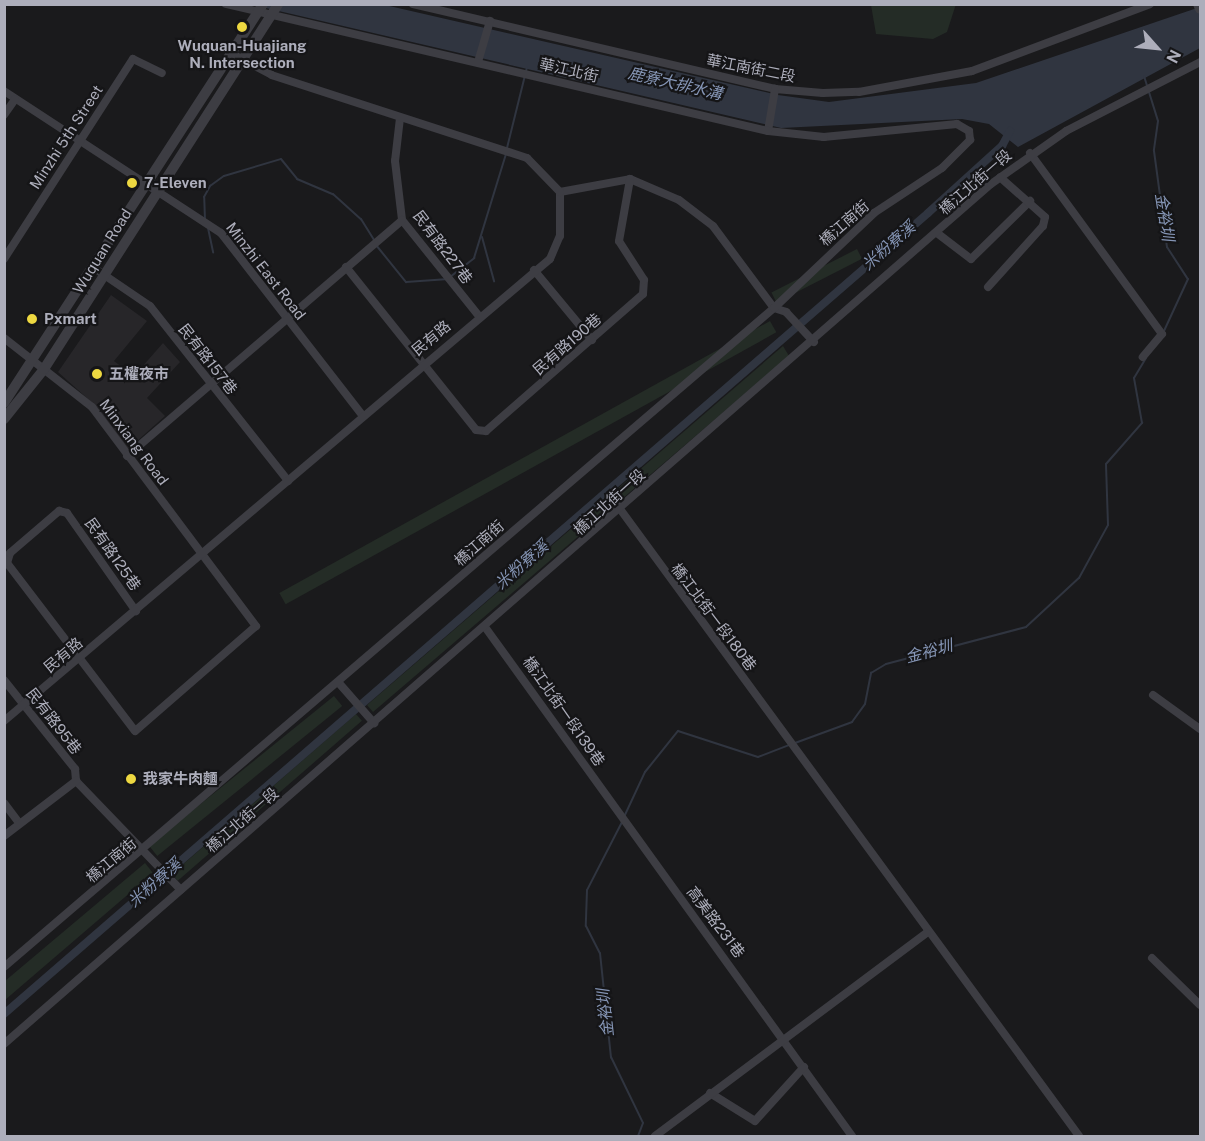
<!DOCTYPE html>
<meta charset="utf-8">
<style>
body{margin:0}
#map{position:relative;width:1205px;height:1141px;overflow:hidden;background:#1a1a1c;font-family:"Public Sans","Noto Sans TC",sans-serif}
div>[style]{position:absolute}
.built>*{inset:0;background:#272629}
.green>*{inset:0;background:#242c26;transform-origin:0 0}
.water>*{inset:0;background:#303540}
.stream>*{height:2px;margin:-1px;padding:0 1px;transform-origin:1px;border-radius:1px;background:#303540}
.canal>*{height:8px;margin:-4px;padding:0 4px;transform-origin:4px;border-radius:4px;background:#303540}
.minor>*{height:8px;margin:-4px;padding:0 4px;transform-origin:4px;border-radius:4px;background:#3d3d43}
.tertiary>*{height:10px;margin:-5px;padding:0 5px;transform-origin:5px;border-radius:5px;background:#3d3d43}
.dots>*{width:16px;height:16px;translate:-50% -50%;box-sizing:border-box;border:3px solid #151517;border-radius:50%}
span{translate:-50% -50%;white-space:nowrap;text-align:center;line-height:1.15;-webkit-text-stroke:4.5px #151517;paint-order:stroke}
.poi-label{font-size:15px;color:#adaebb;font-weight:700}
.left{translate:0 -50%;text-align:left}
.street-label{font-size:15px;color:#adaebb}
.water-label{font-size:16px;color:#8595b5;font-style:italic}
.frame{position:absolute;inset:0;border:6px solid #adaebb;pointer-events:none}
.north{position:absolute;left:1127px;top:18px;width:60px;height:60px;-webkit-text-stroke:4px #151517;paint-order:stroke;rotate:117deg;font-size:16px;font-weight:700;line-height:24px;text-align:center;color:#adaebb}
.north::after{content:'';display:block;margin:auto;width:21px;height:27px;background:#adaebb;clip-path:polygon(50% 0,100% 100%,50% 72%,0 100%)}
</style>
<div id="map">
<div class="built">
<div style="clip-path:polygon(111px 295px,147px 321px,114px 361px,134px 376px,163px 343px,180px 362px,147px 398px,165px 416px,127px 450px,98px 408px,58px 372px)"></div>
</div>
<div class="green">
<div style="clip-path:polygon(956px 4px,947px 32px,933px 39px,876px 34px,871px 5px)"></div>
<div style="left:857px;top:249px;width:11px;height:96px;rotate:63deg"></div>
<div style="left:770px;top:321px;width:13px;height:561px;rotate:61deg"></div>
<div style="clip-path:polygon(783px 346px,789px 356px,373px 712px,367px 705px)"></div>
<div style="left:334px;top:696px;width:13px;height:238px;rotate:51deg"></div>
<div style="left:356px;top:714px;width:9px;height:244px;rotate:49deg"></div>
<div style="clip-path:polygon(145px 863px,153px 873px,5px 1000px,5px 981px)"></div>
</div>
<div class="water">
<div style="clip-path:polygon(253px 5px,385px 5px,778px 95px,829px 102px,976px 83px,1200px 7px,1200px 48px,1018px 147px,989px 124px,962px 119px,781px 128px)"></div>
</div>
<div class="stream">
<div style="left:1144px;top:76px;width:47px;rotate:72.7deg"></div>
<div style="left:1158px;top:121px;width:30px;rotate:98deg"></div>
<div style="left:1154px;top:151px;width:97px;rotate:82.3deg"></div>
<div style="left:1167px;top:247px;width:38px;rotate:57deg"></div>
<div style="left:1188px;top:279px;width:57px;rotate:114.8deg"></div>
<div style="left:507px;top:148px;width:83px;rotate:-76.1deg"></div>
<div style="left:205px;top:220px;width:23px;rotate:-92deg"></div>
<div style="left:204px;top:197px;width:13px;rotate:-61deg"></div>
<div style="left:210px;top:186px;width:17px;rotate:-36deg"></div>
<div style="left:224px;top:176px;width:59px;rotate:-16.6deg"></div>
<div style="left:281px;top:159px;width:26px;rotate:51deg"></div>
<div style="left:297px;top:179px;width:39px;rotate:23deg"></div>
<div style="left:333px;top:194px;width:38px;rotate:42deg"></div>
<div style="left:361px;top:219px;width:25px;rotate:58deg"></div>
<div style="left:208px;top:228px;width:25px;rotate:78deg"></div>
<div style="left:482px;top:237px;width:46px;rotate:74.7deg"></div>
<div style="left:376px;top:245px;width:48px;rotate:51deg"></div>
<div style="left:406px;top:282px;width:39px;rotate:-4deg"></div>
<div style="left:450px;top:277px;width:31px;rotate:-38deg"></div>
<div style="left:474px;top:258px;width:109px;rotate:-72.9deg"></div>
<div style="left:795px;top:743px;width:61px;rotate:-20.2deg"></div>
<div style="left:852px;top:722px;width:22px;rotate:-54deg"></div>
<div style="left:865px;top:704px;width:32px;rotate:-79deg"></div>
<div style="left:871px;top:673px;width:17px;rotate:-31deg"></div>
<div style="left:886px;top:664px;width:145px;rotate:-14.8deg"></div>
<div style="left:1026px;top:627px;width:72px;rotate:-42.8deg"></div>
<div style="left:1079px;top:578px;width:60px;rotate:-61.3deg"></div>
<div style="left:1108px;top:525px;width:61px;rotate:-91.9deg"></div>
<div style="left:1106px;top:464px;width:55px;rotate:-48.7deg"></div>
<div style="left:1142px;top:423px;width:46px;rotate:-100.1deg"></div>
<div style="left:1134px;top:378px;width:23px;rotate:-59deg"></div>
<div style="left:624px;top:817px;width:50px;rotate:-65deg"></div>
<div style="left:645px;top:772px;width:53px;rotate:-51.2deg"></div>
<div style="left:678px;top:731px;width:84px;rotate:18deg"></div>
<div style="left:758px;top:757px;width:33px;rotate:-21deg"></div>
<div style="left:622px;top:822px;width:76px;rotate:117.2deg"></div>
<div style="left:587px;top:890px;width:36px;rotate:92deg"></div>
<div style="left:586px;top:926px;width:30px;rotate:63deg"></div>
<div style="left:600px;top:953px;width:105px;rotate:84deg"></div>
<div style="left:611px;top:1057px;width:73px;rotate:64.1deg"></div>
<div style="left:643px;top:1123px;width:14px;rotate:111deg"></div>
</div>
<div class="canal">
<div style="left:4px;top:1014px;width:1223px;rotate:-40.92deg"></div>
<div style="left:928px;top:213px;width:100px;rotate:-42.2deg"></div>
<div style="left:1002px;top:146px;width:17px;rotate:-62deg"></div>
</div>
<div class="minor">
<div style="left:413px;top:4px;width:372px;rotate:13.2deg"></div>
<div style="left:775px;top:89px;width:48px;rotate:4.8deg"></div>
<div style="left:823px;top:93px;width:36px;rotate:-2deg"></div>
<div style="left:859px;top:92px;width:115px;rotate:-10.5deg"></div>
<div style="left:972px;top:71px;width:190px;rotate:-20.6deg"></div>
<div style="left:478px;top:62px;width:43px;rotate:-73.7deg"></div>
<div style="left:4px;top:91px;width:259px;rotate:33.2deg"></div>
<div style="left:221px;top:233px;width:230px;rotate:52.2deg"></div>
<div style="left:4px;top:115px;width:19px;rotate:-55deg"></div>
<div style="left:400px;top:118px;width:43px;rotate:96.6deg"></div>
<div style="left:395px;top:161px;width:59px;rotate:83.2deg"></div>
<div style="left:402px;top:220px;width:123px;rotate:51.3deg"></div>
<div style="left:768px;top:131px;width:43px;rotate:-80.5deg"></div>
<div style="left:1030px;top:153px;width:224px;rotate:53.9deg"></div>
<div style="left:1162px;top:334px;width:30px;rotate:130deg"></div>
<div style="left:560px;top:192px;width:71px;rotate:-10.5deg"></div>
<div style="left:630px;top:179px;width:53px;rotate:23.2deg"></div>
<div style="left:679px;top:200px;width:43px;rotate:37.4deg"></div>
<div style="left:713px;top:226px;width:102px;rotate:53.4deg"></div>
<div style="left:774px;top:308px;width:13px;rotate:18deg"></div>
<div style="left:786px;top:312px;width:41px;rotate:47deg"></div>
<div style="left:937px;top:233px;width:43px;rotate:37.4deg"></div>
<div style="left:971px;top:259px;width:83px;rotate:-44.5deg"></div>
<div style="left:4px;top:259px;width:238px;rotate:-57.2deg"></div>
<div style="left:133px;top:59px;width:32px;rotate:26deg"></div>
<div style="left:346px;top:267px;width:208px;rotate:51.4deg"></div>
<div style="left:476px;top:430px;width:10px;rotate:6deg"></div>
<div style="left:486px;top:431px;width:208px;rotate:-41.1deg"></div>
<div style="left:643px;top:294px;width:14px;rotate:-86deg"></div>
<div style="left:644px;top:280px;width:46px;rotate:-122.7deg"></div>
<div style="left:619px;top:241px;width:63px;rotate:-79.9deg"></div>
<div style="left:94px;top:268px;width:68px;rotate:34.2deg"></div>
<div style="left:150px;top:306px;width:223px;rotate:51.7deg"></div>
<div style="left:534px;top:270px;width:91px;rotate:50.4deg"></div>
<div style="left:988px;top:287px;width:82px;rotate:-48deg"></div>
<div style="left:1043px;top:226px;width:9px;rotate:-77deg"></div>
<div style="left:1045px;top:217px;width:60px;rotate:-138.4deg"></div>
<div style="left:4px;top:338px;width:112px;rotate:38.1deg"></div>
<div style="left:92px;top:407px;width:274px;rotate:53.2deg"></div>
<div style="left:256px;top:626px;width:160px;rotate:139deg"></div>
<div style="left:135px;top:731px;width:211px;rotate:-127.3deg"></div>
<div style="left:7px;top:563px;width:10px;rotate:-73deg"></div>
<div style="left:10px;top:553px;width:65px;rotate:-40.6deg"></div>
<div style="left:59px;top:511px;width:8px;rotate:14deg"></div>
<div style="left:67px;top:513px;width:120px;rotate:54.9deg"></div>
<div style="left:127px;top:456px;width:362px;rotate:-40.6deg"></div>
<div style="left:620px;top:509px;width:777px;rotate:53.79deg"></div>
<div style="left:485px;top:627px;width:628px;rotate:54.21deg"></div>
<div style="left:4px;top:680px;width:114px;rotate:51.4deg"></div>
<div style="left:75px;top:769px;width:12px;rotate:85deg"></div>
<div style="left:338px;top:682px;width:55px;rotate:48.7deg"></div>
<div style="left:1153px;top:695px;width:58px;rotate:35.9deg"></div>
<div style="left:4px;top:721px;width:715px;rotate:-40.24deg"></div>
<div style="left:550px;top:259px;width:25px;rotate:-67deg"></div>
<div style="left:560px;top:236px;width:44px;rotate:-90deg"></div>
<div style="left:560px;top:192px;width:47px;rotate:-134.1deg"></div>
<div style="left:527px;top:158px;width:268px;rotate:-162deg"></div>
<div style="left:272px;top:75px;width:45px;rotate:-152.3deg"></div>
<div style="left:76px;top:781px;width:151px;rotate:46.1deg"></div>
<div style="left:4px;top:803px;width:25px;rotate:53deg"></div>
<div style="left:4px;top:836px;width:91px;rotate:-37.4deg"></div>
<div style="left:1152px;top:958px;width:67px;rotate:44.4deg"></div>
<div style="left:4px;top:967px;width:1013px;rotate:-40.56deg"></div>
<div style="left:774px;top:308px;width:138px;rotate:-43.5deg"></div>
<div style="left:874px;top:213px;width:82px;rotate:-33.5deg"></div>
<div style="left:942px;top:168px;width:40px;rotate:-45deg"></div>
<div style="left:970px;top:140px;width:9px;rotate:-96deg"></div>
<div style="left:969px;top:131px;width:14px;rotate:-150deg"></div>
<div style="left:957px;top:124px;width:134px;rotate:174.4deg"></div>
<div style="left:824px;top:137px;width:56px;rotate:-173.9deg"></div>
<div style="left:768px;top:131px;width:557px;rotate:-166.81deg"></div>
<div style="left:4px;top:1044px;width:1309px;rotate:-41.07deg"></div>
<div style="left:991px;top:184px;width:92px;rotate:-35.2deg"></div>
<div style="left:1066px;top:131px;width:151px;rotate:-27.2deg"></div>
<div style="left:710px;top:1093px;width:53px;rotate:31.9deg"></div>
<div style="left:755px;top:1121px;width:73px;rotate:-47.8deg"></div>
<div style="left:655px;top:1136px;width:339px;rotate:-36.8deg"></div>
</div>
<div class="tertiary">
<div style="left:1198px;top:4px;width:5px;rotate:68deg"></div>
<div style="left:4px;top:403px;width:476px;rotate:-57deg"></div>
<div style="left:4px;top:419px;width:64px;rotate:-51.3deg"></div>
<div style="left:44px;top:369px;width:434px;rotate:-57.3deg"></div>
</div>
<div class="dots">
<div style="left:242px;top:27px;background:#edd841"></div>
<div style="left:132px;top:183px;background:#edd841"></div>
<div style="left:32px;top:319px;background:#edd841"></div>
<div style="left:97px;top:374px;background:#edd841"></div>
<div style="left:131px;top:779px;background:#edd841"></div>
</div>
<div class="poi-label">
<span style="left:242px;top:54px">Wuquan-Huajiang<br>N. Intersection</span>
<span class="left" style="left:144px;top:183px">7-Eleven</span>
<span class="left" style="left:44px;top:319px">Pxmart</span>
<span class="left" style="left:109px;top:374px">五權夜市</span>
<span class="left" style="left:143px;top:779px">我家牛肉麵</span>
</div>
<div class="street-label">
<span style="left:751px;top:68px;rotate:11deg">華江南街二段</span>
<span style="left:569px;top:70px;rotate:13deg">華江北街</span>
<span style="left:66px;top:137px;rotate:-57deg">Minzhi 5th Street</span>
<span style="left:975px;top:182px;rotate:-41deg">橋江北街一段</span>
<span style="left:844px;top:223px;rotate:-41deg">橋江南街</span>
<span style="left:443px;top:247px;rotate:53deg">民有路227巷</span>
<span style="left:102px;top:251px;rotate:-58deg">Wuquan Road</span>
<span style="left:266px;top:271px;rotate:52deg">Minzhi East Road</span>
<span style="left:431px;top:338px;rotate:-40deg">民有路</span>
<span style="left:567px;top:344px;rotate:-41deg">民有路190巷</span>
<span style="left:208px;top:359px;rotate:52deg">民有路157巷</span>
<span style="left:134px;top:442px;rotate:53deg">Minxiang Road</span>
<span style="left:609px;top:502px;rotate:-42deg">橋江北街一段</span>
<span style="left:479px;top:543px;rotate:-41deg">橋江南街</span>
<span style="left:113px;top:554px;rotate:55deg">民有路125巷</span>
<span style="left:714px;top:617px;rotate:53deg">橋江北街一段180巷</span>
<span style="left:63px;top:655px;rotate:-40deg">民有路</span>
<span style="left:564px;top:711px;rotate:55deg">橋江北街一段139巷</span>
<span style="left:54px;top:721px;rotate:52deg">民有路95巷</span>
<span style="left:242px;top:820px;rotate:-41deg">橋江北街一段</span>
<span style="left:111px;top:860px;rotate:-40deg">橋江南街</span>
<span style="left:716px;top:922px;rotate:53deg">高美路231巷</span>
</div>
<div class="water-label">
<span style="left:675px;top:84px;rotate:13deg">鹿寮大排水溝</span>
<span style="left:1164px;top:217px;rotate:81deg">金裕圳</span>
<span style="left:889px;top:246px;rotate:-41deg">米粉寮溪</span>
<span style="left:522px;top:565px;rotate:-41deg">米粉寮溪</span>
<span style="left:929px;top:652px;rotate:-15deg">金裕圳</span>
<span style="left:155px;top:883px;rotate:-41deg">米粉寮溪</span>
<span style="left:606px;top:1013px;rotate:-96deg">金裕圳</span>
</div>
<div class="frame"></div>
<div class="north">N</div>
</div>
